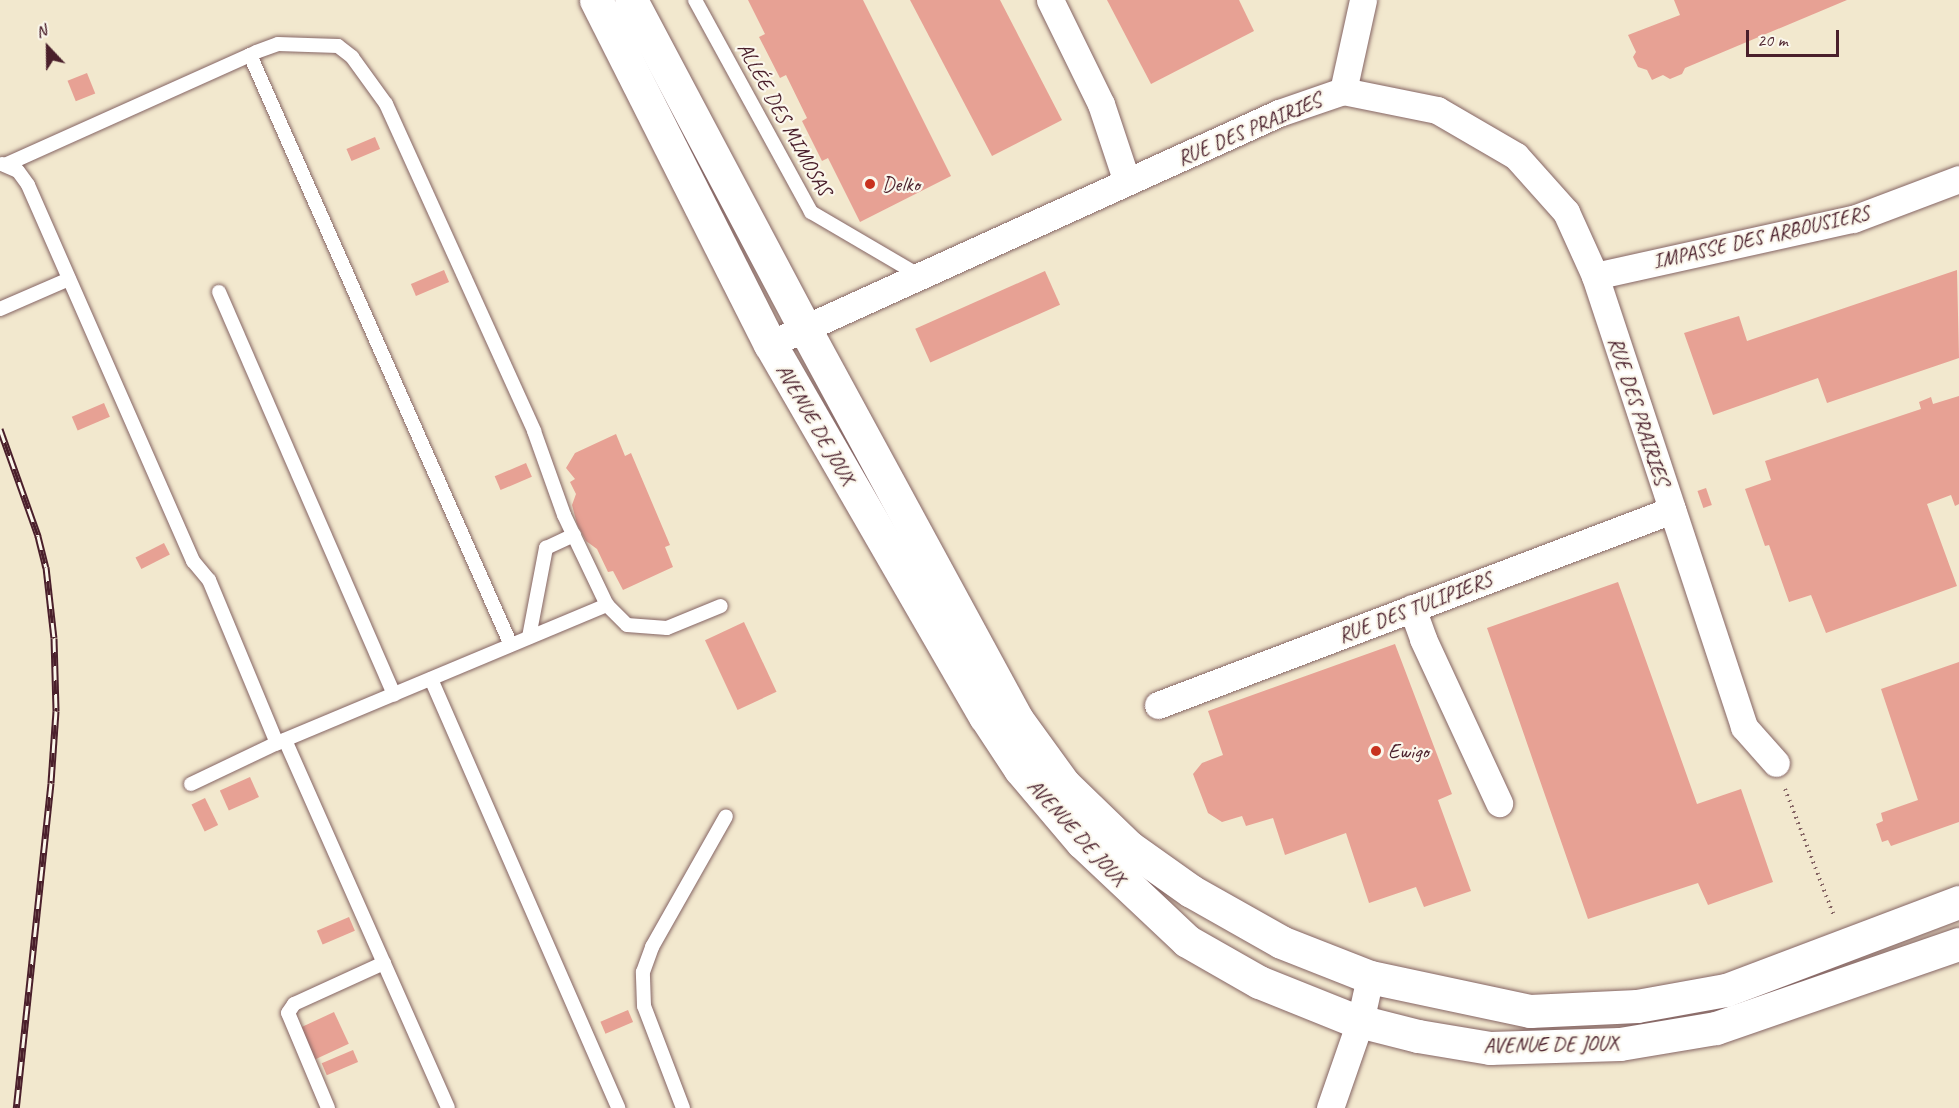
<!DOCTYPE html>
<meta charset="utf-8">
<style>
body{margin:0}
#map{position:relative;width:1959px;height:1108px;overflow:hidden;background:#f2e8ce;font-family:Caveat,sans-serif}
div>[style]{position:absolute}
.building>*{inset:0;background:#e7a194;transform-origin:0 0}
.path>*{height:4px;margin-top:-2px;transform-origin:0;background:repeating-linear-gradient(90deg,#856564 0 1.5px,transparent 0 6px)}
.roads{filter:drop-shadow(0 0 2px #856564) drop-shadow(0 0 2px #856564)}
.lane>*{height:14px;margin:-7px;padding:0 7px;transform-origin:7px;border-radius:7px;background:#fff}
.street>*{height:27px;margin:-13.5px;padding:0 13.5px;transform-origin:13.5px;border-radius:13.5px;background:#fff}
.primary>*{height:33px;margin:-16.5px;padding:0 16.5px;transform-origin:16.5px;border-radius:16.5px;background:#fff}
.rail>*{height:7px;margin-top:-3.5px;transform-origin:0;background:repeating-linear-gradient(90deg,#fbf7ec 0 14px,#4a1f2b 0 28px);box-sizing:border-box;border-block:2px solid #4a1f2b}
.dots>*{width:16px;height:16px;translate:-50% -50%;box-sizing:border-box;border:3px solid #fbf7ec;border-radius:50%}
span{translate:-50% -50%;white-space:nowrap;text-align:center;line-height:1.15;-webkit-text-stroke:4.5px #fbf7ec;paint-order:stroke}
.street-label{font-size:21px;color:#4a1f2b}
.poi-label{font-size:21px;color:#4a1f2b}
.left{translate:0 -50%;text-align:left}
.north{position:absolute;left:18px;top:18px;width:60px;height:60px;-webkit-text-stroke:4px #fbf7ec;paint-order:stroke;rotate:338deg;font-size:16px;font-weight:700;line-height:24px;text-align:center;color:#4a1f2b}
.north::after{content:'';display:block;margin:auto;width:21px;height:27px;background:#4a1f2b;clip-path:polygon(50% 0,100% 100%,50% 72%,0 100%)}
.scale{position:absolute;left:1746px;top:30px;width:93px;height:27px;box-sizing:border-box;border:3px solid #4a1f2b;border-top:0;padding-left:8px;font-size:18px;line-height:21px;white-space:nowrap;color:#4a1f2b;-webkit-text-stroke:4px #fbf7ec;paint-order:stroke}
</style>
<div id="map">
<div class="building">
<div style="clip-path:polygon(748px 0,863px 0,951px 176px,860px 222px,828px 158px,822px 161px,802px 121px,807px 118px,786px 75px,780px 78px,759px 37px,765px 34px)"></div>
<div style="clip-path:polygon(910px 0,1000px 0,1062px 120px,992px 156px)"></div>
<div style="clip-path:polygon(1107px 0,1239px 0,1254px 31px,1151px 84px)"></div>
<div style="clip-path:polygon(1674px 0,1847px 0,1685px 68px,1682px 74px,1670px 79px,1663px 75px,1652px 80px,1647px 70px,1638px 67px,1633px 57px,1636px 52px,1628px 35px,1680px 15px)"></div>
<div style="left:87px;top:73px;width:22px;height:21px;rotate:68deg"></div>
<div style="left:375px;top:137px;width:13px;height:31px;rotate:67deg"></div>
<div style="left:444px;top:270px;width:13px;height:36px;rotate:67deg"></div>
<div style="clip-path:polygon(1957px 270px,1959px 358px,1827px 403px,1818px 378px,1713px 415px,1684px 333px,1739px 316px,1747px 341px)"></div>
<div style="left:1045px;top:271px;width:37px;height:142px;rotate:66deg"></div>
<div style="clip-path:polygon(1959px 396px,1959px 504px,1955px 506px,1951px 495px,1927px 504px,1957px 586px,1826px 633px,1811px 595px,1789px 602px,1769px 545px,1765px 546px,1745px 489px,1771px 480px,1765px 461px,1921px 409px,1919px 402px,1931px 397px,1933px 404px)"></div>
<div style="left:104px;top:403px;width:15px;height:35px;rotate:67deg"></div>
<div style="clip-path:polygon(616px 434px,625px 456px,631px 453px,670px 545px,665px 547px,673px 567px,623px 590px,613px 571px,608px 572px,597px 549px,586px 541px,577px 524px,572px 505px,576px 494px,570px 482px,575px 479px,566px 468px,575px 453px)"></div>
<div style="left:526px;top:463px;width:15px;height:34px;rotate:67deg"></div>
<div style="left:1706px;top:488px;width:18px;height:9px;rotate:71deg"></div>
<div style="left:164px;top:543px;width:13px;height:32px;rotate:63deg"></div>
<div style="clip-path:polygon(1618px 582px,1697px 804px,1741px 789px,1773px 882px,1708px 905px,1698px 883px,1588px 919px,1487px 628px)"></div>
<div style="left:744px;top:622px;width:77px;height:43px;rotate:65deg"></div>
<div style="clip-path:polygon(1395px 644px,1452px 794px,1438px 800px,1471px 891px,1424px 907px,1416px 887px,1369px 903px,1346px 833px,1285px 855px,1273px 818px,1246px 826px,1242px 816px,1222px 822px,1208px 813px,1193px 774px,1202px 763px,1223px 755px,1208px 711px)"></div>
<div style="clip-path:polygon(1959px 662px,1959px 822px,1891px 846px,1888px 840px,1882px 842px,1876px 824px,1883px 821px,1881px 813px,1918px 800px,1881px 689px)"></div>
<div style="left:250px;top:777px;width:22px;height:33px;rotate:66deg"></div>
<div style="left:205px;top:798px;width:30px;height:15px;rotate:64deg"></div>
<div style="left:349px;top:917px;width:15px;height:35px;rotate:67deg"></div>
<div style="left:628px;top:1010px;width:13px;height:30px;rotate:67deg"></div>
<div style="left:334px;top:1012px;width:35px;height:38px;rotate:65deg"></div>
<div style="left:353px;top:1050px;width:13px;height:34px;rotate:67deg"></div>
</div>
<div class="path">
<div style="left:1785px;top:789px;width:136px;rotate:68.9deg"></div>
</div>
<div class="roads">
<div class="lane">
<div style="left:695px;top:0;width:242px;rotate:61.3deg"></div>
<div style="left:811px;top:212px;width:126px;rotate:30.4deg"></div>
<div style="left:250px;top:55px;width:645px;rotate:66.14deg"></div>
<div style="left:2px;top:164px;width:17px;rotate:24deg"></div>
<div style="left:18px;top:171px;width:17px;rotate:54deg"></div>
<div style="left:28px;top:185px;width:411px;rotate:66.3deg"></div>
<div style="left:193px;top:561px;width:25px;rotate:50deg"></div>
<div style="left:209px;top:580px;width:177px;rotate:67.4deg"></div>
<div style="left:5px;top:165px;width:275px;rotate:-24.2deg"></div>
<div style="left:256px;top:52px;width:23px;rotate:-20deg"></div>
<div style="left:278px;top:44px;width:60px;rotate:1.9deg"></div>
<div style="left:338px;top:46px;width:18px;rotate:38deg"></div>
<div style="left:352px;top:57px;width:58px;rotate:54.1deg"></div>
<div style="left:386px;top:104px;width:359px;rotate:65.6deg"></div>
<div style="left:534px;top:431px;width:89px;rotate:70.3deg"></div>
<div style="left:564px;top:515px;width:100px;rotate:64.5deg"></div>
<div style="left:607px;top:605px;width:28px;rotate:45deg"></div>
<div style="left:627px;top:625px;width:40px;rotate:4.3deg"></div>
<div style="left:667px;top:628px;width:58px;rotate:-22.2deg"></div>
<div style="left:219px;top:292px;width:439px;rotate:66.5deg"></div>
<div style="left:0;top:309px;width:75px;rotate:-23.5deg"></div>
<div style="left:529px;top:637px;width:91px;rotate:-79.2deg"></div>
<div style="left:546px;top:548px;width:31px;rotate:-25deg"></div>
<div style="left:431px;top:679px;width:468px;rotate:66.4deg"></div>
<div style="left:285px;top:740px;width:402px;rotate:66.1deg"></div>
<div style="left:191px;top:784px;width:95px;rotate:-25.5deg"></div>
<div style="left:277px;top:743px;width:358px;rotate:-22.7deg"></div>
<div style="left:328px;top:1108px;width:103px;rotate:-112.8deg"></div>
<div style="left:288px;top:1013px;width:11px;rotate:-56deg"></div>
<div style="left:294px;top:1004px;width:99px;rotate:-24.5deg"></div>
<div style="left:683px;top:1108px;width:109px;rotate:-110.9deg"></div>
<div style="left:644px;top:1006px;width:34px;rotate:-92deg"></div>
<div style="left:643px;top:972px;width:27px;rotate:-70deg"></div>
<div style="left:652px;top:947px;width:150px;rotate:-60.5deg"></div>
</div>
<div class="street">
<div style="left:1050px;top:0;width:116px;rotate:63.9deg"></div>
<div style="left:1101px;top:104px;width:82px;rotate:71.6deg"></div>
<div style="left:1343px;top:91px;width:93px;rotate:-77.6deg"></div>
<div style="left:1595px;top:276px;width:264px;rotate:-12.5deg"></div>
<div style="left:1853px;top:219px;width:113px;rotate:-20.7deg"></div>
<div style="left:770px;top:344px;width:559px;rotate:-24.41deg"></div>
<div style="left:1279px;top:113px;width:68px;rotate:-19deg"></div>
<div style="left:1343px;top:91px;width:96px;rotate:11.4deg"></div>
<div style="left:1437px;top:110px;width:91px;rotate:30.2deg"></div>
<div style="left:1516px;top:156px;width:75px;rotate:48.2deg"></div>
<div style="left:1566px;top:212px;width:70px;rotate:65.6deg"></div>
<div style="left:1595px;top:276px;width:475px;rotate:71.7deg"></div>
<div style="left:1744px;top:727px;width:48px;rotate:48.4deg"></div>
<div style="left:1412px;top:608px;width:33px;rotate:70deg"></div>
<div style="left:1423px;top:639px;width:181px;rotate:65.1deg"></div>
<div style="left:1158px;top:705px;width:550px;rotate:-20.78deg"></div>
<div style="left:1330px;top:1108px;width:91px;rotate:-70.8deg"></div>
<div style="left:1360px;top:1022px;width:46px;rotate:-77.5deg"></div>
</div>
<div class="primary">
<div style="left:596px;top:0;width:386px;rotate:63.2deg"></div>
<div style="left:770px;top:344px;width:430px;rotate:60deg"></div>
<div style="left:985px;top:716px;width:64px;rotate:56.6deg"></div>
<div style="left:1020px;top:769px;width:96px;rotate:49.7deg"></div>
<div style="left:1082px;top:842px;width:144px;rotate:43.3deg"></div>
<div style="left:1187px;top:941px;width:83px;rotate:29.7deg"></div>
<div style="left:1259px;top:982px;width:99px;rotate:21.9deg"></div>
<div style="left:1351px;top:1019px;width:69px;rotate:14.2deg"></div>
<div style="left:1418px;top:1036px;width:73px;rotate:9.5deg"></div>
<div style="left:1490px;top:1048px;width:130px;rotate:-1.8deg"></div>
<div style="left:1620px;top:1044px;width:97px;rotate:-9.5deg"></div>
<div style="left:1716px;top:1028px;width:257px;rotate:-19.1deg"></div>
<div style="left:631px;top:0;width:370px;rotate:62.1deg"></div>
<div style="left:804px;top:327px;width:445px;rotate:61.5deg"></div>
<div style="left:1016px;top:718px;width:82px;rotate:54deg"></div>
<div style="left:1064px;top:784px;width:91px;rotate:44.1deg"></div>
<div style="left:1129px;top:847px;width:76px;rotate:35.4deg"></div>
<div style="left:1191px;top:891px;width:103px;rotate:29.5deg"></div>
<div style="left:1281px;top:942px;width:96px;rotate:21.5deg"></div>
<div style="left:1370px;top:977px;width:164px;rotate:12deg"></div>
<div style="left:1530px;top:1011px;width:107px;rotate:-2.7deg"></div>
<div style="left:1637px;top:1006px;width:90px;rotate:-10.2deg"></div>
<div style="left:1726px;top:990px;width:249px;rotate:-20.7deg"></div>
</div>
</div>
<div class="rail">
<div style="left:0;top:429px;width:114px;rotate:70.4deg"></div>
<div style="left:38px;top:536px;width:32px;rotate:76deg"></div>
<div style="left:46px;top:567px;width:71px;rotate:83.6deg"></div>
<div style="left:54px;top:638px;width:73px;rotate:88.4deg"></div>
<div style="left:56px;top:711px;width:72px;rotate:94deg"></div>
<div style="left:51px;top:783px;width:327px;rotate:96.1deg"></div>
</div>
<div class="dots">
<div style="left:870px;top:184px;background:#c8321e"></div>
<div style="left:1376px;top:751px;background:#c8321e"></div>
</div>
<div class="street-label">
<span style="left:785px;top:119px;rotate:61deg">ALLÉE DES MIMOSAS</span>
<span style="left:1249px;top:129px;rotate:-23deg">RUE DES PRAIRIES</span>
<span style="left:1761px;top:237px;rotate:-13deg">IMPASSE DES ARBOUSIERS</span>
<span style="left:1639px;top:411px;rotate:72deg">RUE DES PRAIRIES</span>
<span style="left:816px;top:424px;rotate:60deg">AVENUE DE JOUX</span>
<span style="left:1415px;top:607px;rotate:-21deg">RUE DES TULIPIERS</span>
<span style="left:1077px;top:832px;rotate:48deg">AVENUE DE JOUX</span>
<span style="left:1551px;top:1044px;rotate:-1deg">AVENUE DE JOUX</span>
</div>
<div class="poi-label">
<span class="left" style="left:882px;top:184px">Delko</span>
<span class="left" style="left:1388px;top:751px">Ewigo</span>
</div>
<div class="north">N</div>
<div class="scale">20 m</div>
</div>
